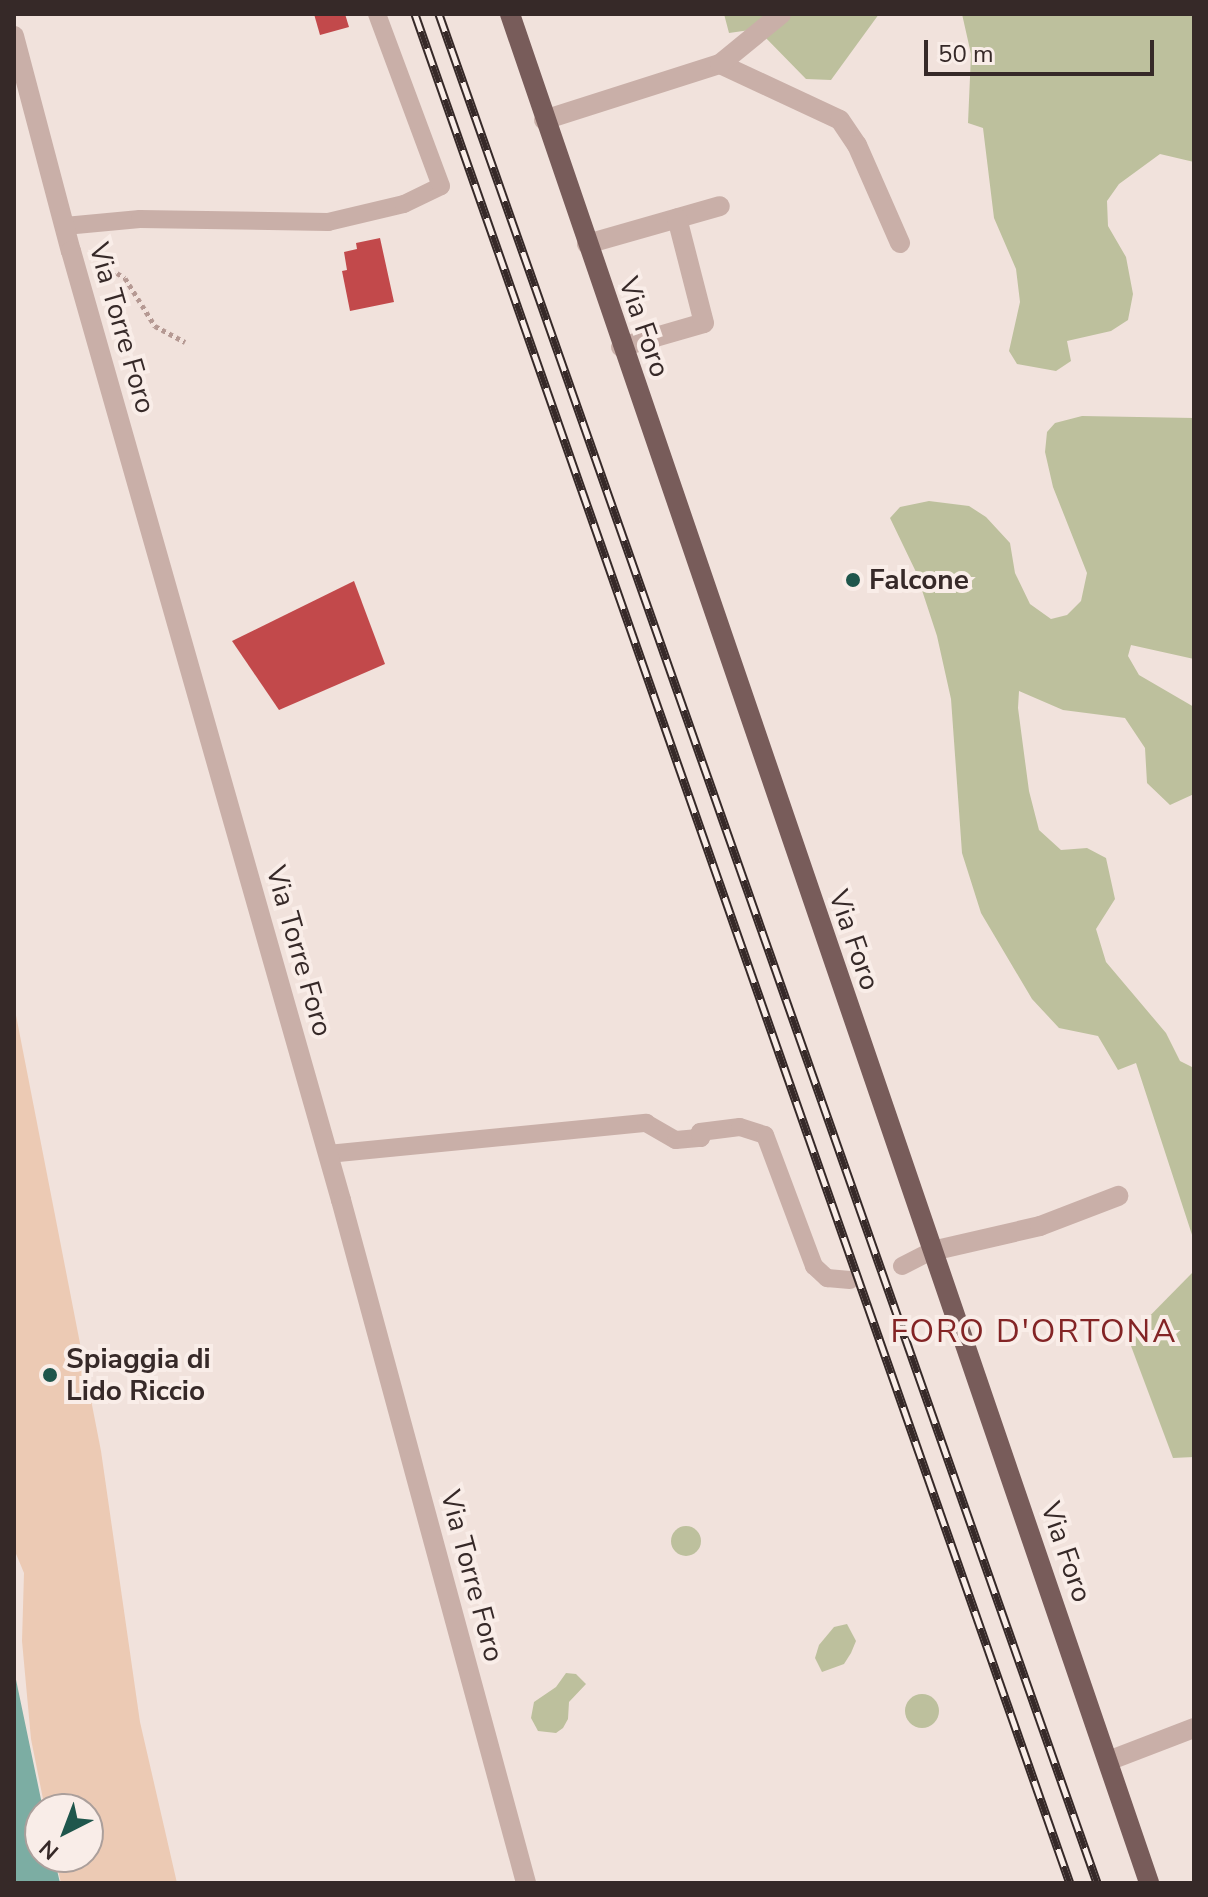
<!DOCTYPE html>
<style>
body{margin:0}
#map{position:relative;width:1208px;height:1897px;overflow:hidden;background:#f1e2dc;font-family:"Nunito Sans",sans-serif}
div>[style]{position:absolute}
.green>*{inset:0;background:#bdc09d}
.round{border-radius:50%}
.sand>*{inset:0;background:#eccab4}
.water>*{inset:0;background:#7cada3}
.building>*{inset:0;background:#c2494b}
.path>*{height:5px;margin-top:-2.5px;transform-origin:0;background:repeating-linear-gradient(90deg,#b59993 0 4px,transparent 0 8px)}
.service>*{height:18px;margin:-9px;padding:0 9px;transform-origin:9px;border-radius:9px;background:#c9afa8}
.minor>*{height:20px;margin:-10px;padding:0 10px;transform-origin:10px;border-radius:10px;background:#c9afa8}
.primary>*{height:20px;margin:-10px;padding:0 10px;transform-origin:10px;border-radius:10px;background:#785c5a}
.rail>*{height:9px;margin-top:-4.5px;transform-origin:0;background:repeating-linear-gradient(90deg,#f9ede8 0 18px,#362928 0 36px);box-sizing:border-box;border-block:2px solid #362928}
.dots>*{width:22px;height:22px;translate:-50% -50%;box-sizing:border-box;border:4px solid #f9ede8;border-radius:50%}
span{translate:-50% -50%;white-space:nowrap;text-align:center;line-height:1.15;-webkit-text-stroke:8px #f9ede8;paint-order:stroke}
.street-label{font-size:28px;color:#362928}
.poi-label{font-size:28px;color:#362928;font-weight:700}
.left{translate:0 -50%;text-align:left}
.quarter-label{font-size:32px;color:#832425;letter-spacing:2px}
.frame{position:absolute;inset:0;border:16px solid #362928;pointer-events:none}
.north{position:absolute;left:24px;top:1793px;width:80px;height:80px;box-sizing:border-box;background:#f9ede8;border:2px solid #ab9f9b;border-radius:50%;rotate:222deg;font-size:22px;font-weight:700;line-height:32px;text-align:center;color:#362928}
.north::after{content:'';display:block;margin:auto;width:28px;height:36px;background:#1f564c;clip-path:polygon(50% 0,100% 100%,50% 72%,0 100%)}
.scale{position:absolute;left:924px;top:40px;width:230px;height:36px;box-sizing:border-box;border:4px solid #362928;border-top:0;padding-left:10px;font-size:24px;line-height:28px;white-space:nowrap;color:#362928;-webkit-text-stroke:6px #f9ede8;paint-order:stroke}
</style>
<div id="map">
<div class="green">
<div style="clip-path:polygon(724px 14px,879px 14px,831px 80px,806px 79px,757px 29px,729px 33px)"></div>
<div style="clip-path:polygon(962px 14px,1194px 14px,1194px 162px,1160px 154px,1119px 184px,1107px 201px,1108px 226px,1126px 257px,1133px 294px,1128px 320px,1111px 331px,1067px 341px,1071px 361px,1056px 371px,1017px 364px,1009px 351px,1020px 302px,1016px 269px,994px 218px,983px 128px,968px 123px,971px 54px)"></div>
<div style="clip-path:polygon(1082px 416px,1194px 418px,1194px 659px,1131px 645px,1128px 656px,1139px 675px,1194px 707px,1194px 794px,1170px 805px,1147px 783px,1145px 748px,1125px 718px,1063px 710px,1019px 691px,1018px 708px,1029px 791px,1039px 830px,1061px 850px,1087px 848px,1106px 858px,1115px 899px,1096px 929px,1106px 962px,1166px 1033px,1180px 1061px,1194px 1068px,1194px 1241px,1136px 1063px,1118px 1070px,1098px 1036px,1059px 1028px,1032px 999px,981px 913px,962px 853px,951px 699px,937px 636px,916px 572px,890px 518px,900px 507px,929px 501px,969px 506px,986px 517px,1010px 543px,1015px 573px,1030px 604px,1051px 619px,1067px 615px,1081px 601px,1087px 573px,1053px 487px,1045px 452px,1047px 432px,1055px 423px)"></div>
<div style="clip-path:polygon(1194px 1271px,1194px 1457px,1173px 1458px,1128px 1338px)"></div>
<div class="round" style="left:671px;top:1526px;width:30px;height:30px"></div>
<div style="clip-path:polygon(847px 1624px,856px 1641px,851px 1653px,844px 1664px,822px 1672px,815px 1658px,819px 1645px,834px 1627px)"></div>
<div style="clip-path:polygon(566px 1673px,576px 1674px,586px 1684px,569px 1702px,568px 1719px,563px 1728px,556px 1733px,538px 1731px,531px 1718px,534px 1702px,556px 1687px)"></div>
<div class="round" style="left:905px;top:1694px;width:34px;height:34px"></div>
</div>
<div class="sand">
<div style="clip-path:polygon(14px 1005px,101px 1451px,140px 1722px,177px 1883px,61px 1883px,55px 1857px,88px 1857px,88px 1809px,45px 1809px,31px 1739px,22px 1641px,24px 1573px,14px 1549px)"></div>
</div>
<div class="water">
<div style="clip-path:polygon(14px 1670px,43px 1809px,40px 1809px,40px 1857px,54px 1857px,60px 1883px,14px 1883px)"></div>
</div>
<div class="building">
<div style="clip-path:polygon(314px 14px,345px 14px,349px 27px,320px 35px)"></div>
<div style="clip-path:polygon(380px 238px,394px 302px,350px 311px,342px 271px,347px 270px,344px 252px,357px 249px,356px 243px)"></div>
<div style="clip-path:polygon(354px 581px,385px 664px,279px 710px,232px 641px)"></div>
</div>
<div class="path">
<div style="left:104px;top:276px;width:13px;rotate:-13deg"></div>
<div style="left:117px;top:273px;width:9px;rotate:32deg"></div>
<div style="left:125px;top:278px;width:57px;rotate:58deg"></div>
<div style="left:155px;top:326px;width:34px;rotate:28deg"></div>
</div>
<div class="service">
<div style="left:65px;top:226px;width:75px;rotate:-5.3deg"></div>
<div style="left:140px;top:219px;width:188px;rotate:0.9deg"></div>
<div style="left:328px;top:222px;width:78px;rotate:-13.3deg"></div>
<div style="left:404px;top:204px;width:41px;rotate:-25.9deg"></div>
<div style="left:441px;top:186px;width:184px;rotate:-110.4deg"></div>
<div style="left:328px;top:1154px;width:320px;rotate:-5.6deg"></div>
<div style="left:646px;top:1123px;width:34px;rotate:30deg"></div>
<div style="left:676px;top:1140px;width:25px;rotate:-5deg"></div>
<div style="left:701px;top:1138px;width:6px;rotate:-99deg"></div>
<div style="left:700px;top:1132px;width:40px;rotate:-7.1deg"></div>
<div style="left:740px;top:1127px;width:26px;rotate:18deg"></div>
<div style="left:765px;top:1135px;width:140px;rotate:69.5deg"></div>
<div style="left:814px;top:1266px;width:18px;rotate:43deg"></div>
<div style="left:827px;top:1278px;width:23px;rotate:5deg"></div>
<div style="left:902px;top:1266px;width:34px;rotate:-27deg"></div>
</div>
<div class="minor">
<div style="left:14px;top:36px;width:222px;rotate:75.2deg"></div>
<div style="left:71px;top:251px;width:987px;rotate:74.12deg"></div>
<div style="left:341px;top:1200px;width:708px;rotate:74.84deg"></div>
<div style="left:720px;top:64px;width:132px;rotate:25deg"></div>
<div style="left:840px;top:120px;width:30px;rotate:56deg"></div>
<div style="left:857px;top:145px;width:107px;rotate:66.3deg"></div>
<div style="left:544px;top:120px;width:185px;rotate:-17.7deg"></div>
<div style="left:720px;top:64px;width:79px;rotate:-39.3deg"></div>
<div style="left:587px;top:244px;width:138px;rotate:-15.9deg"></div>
<div style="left:621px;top:347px;width:86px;rotate:-16.1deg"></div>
<div style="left:704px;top:323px;width:108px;rotate:-104.4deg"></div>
<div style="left:932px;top:1251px;width:111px;rotate:-13deg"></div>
<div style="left:1040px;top:1226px;width:84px;rotate:-21deg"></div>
<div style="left:1108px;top:1761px;width:92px;rotate:-21deg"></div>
</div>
<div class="primary">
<div style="left:510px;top:14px;width:1975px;rotate:71.12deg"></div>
</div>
<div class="rail">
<div style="left:415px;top:14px;width:1980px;rotate:70.69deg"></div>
<div style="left:439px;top:14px;width:1981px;rotate:70.6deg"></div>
</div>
<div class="dots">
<div style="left:853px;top:580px;background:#1f564c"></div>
<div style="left:50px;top:1375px;background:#1f564c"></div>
</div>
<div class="street-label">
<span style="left:644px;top:327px;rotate:71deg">Via Foro</span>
<span style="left:122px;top:328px;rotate:74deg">Via Torre Foro</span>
<span style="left:854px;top:940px;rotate:71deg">Via Foro</span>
<span style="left:299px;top:951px;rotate:74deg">Via Torre Foro</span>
<span style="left:1066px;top:1552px;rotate:71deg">Via Foro</span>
<span style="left:472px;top:1576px;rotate:75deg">Via Torre Foro</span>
</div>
<div class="poi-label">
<span class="left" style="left:869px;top:580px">Falcone</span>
<span class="left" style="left:66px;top:1375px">Spiaggia di<br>Lido Riccio</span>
</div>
<div class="quarter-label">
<span style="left:1034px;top:1332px">FORO D'ORTONA</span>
</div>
<div class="frame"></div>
<div class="north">N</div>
<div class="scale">50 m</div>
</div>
